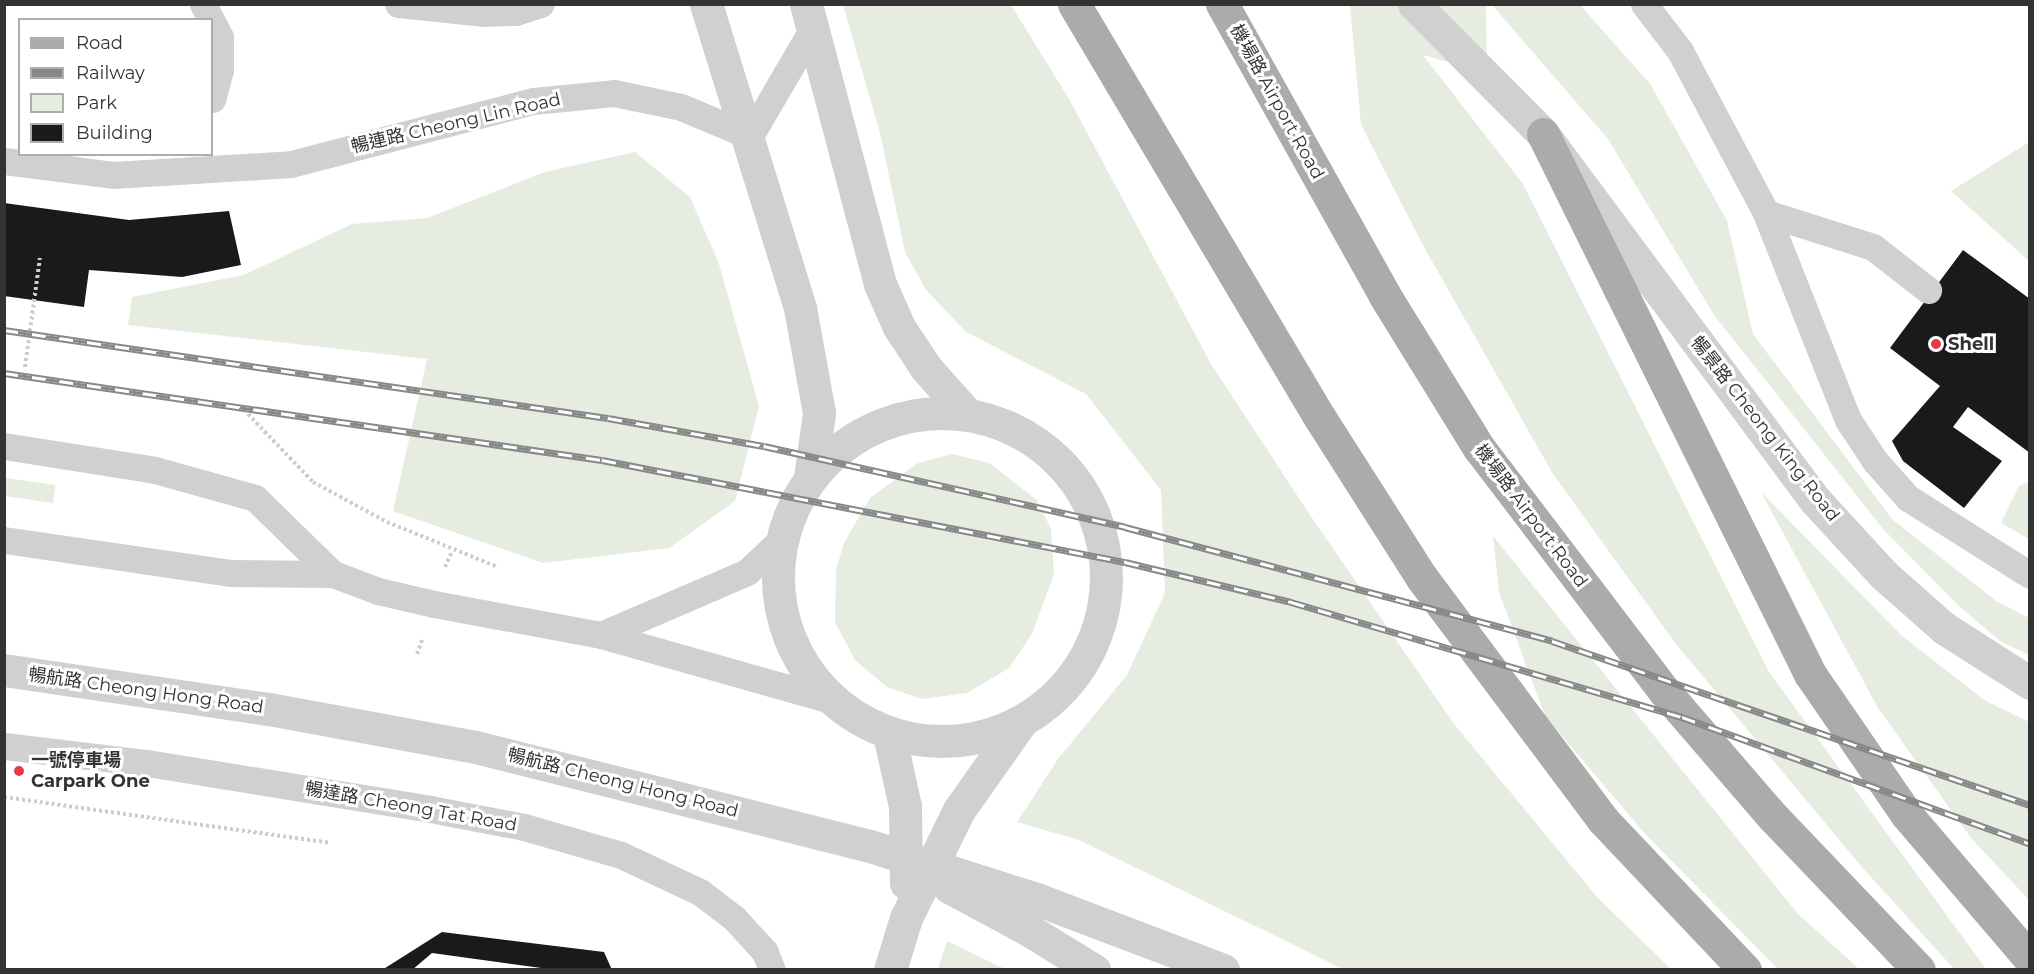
<!DOCTYPE html>
<meta charset="utf-8">
<style>
body{margin:0}
#map{position:relative;width:2034px;height:974px;overflow:hidden;background:#fff;font-family:Montserrat,"Noto Sans TC",sans-serif}
div>[style]{position:absolute}
.green>*{inset:0;background:#e6ecdf;transform-origin:0 0}
.building>*{inset:0;background:#1a1a1a}
.path>*{height:4px;margin-top:-2px;transform-origin:0;background:repeating-linear-gradient(90deg,#cdcdcd 0 3px,transparent 0 6px)}
.service>*{height:27px;margin:-13.5px;padding:0 13.5px;transform-origin:13.5px;border-radius:13.5px;background:#d0d0d0}
.tertiary>*{height:33px;margin:-16.5px;padding:0 16.5px;transform-origin:16.5px;border-radius:16.5px;background:#d0d0d0}
.tertiary>.ring{margin:-16.5px;padding:0;box-sizing:content-box;background:none;border:33px solid #d0d0d0;border-radius:50%}
.primary>*{height:33px;margin:-16.5px;padding:0 16.5px;transform-origin:16.5px;border-radius:16.5px;background:#ababab}
.rail>*{height:7px;margin-top:-3.5px;transform-origin:0;background:repeating-linear-gradient(90deg,#fff 0 14px,#888 0 28px);box-sizing:border-box;border-block:2px solid #888}
.tertiary-bridge>*{height:33px;margin:-16.5px;padding:0 16.5px;transform-origin:16.5px;border-radius:16.5px;background:#d0d0d0}
.dots>*{width:16px;height:16px;translate:-50% -50%;box-sizing:border-box;border:3px solid #fff;border-radius:50%}
span{translate:-50% -50%;white-space:nowrap;text-align:center;line-height:1.15;-webkit-text-stroke:6px #fff;paint-order:stroke}
.street-label{font-size:18px;color:#333}
.poi-label{font-size:18px;color:#333;font-weight:700}
.left{translate:0 -50%;text-align:left}
.frame{position:absolute;inset:0;border:6px solid #333;pointer-events:none}
.legend{position:absolute;left:18px;top:18px;width:195px;height:138px;box-sizing:border-box;background:#fff;border:2px solid #adadad;margin:0;padding:8px 10px;list-style:none;font-size:18px;color:#333}
.legend li{display:flex;align-items:center;gap:12px;height:30px}
.legend b{width:30px;border:2px solid #adadad}
</style>
<div id="map">
<div class="green">
<div style="clip-path:polygon(843px 5px,1011px 5px,1069px 99px,1211px 364px,1310px 515px,1454px 724px,1597px 897px,1671px 969px,1343px 969px,1079px 840px,1017px 822px,1058px 759px,1127px 675px,1165px 593px,1161px 490px,1086px 394px,966px 332px,926px 290px,905px 252px,880px 133px)"></div>
<div style="clip-path:polygon(1350px 5px,1486px 5px,1487px 73px,1423px 55px,1523px 184px,1769px 672px,1986px 969px,1954px 969px,1861px 866px,1676px 644px,1553px 474px,1425px 249px,1361px 125px)"></div>
<div style="clip-path:polygon(1492px 5px,1580px 5px,1651px 85px,1727px 221px,1753px 334px,1892px 519px,1996px 601px,2029px 618px,2029px 655px,2000px 641px,1960px 607px,1883px 529px,1714px 315px,1608px 139px)"></div>
<div style="clip-path:polygon(2029px 142px,2029px 261px,1951px 191px)"></div>
<div style="clip-path:polygon(635px 152px,690px 197px,719px 264px,759px 406px,735px 501px,669px 548px,543px 563px,393px 511px,427px 359px,128px 325px,132px 297px,244px 275px,352px 224px,427px 218px,545px 172px)"></div>
<div style="clip-path:polygon(952px 454px,989px 463px,1037px 500px,1051px 529px,1054px 574px,1032px 634px,1009px 668px,967px 693px,922px 699px,887px 687px,855px 660px,835px 622px,836px 570px,844px 543px,870px 498px,918px 463px)"></div>
<div style="left:5px;top:478px;width:51px;height:18px;rotate:8deg"></div>
<div style="clip-path:polygon(2029px 482px,2029px 539px,2001px 523px,2019px 486px)"></div>
<div style="clip-path:polygon(1761px 492px,1901px 635px,1984px 700px,2029px 722px,2029px 900px,1971px 838px,1878px 708px)"></div>
<div style="clip-path:polygon(1493px 536px,1798px 914px,1859px 969px,1778px 969px,1646px 835px,1545px 716px,1499px 592px)"></div>
<div style="clip-path:polygon(947px 941px,1005px 969px,1007px 969px,938px 969px)"></div>
</div>
<div class="building">
<div style="clip-path:polygon(4px 203px,129px 220px,229px 211px,241px 265px,182px 277px,89px 270px,84px 307px,4px 296px)"></div>
<div style="clip-path:polygon(1963px 250px,2030px 299px,2030px 453px,1968px 407px,1953px 427px,2002px 461px,1964px 508px,1903px 461px,1892px 441px,1940px 386px,1890px 348px)"></div>
<div style="clip-path:polygon(442px 932px,604px 952px,612px 970px,556px 970px,432px 953px,412px 970px,382px 970px)"></div>
</div>
<div class="path">
<div style="left:25px;top:367px;width:110px;rotate:-82.2deg"></div>
<div style="left:248px;top:414px;width:94px;rotate:46.3deg"></div>
<div style="left:313px;top:482px;width:84px;rotate:28.4deg"></div>
<div style="left:387px;top:522px;width:120px;rotate:22.1deg"></div>
<div style="left:445px;top:567px;width:17px;rotate:-66deg"></div>
<div style="left:417px;top:654px;width:15px;rotate:-70deg"></div>
<div style="left:4px;top:797px;width:329px;rotate:8deg"></div>
</div>
<div class="service">
<div style="left:203px;top:4px;width:37px;rotate:63deg"></div>
<div style="left:220px;top:37px;width:33px;rotate:90deg"></div>
<div style="left:220px;top:70px;width:30px;rotate:105deg"></div>
<div style="left:398px;top:4px;width:85px;rotate:6deg"></div>
<div style="left:483px;top:13px;width:33px;rotate:-2deg"></div>
<div style="left:516px;top:12px;width:26px;rotate:-18deg"></div>
<div style="left:1644px;top:4px;width:59px;rotate:52.5deg"></div>
<div style="left:1680px;top:51px;width:183px;rotate:62deg"></div>
<div style="left:1766px;top:213px;width:112px;rotate:17.6deg"></div>
<div style="left:1873px;top:247px;width:70px;rotate:38deg"></div>
<div style="left:4px;top:161px;width:110px;rotate:7.3deg"></div>
<div style="left:113px;top:175px;width:178px;rotate:-3.5deg"></div>
<div style="left:291px;top:164px;width:250px;rotate:-14.6deg"></div>
<div style="left:533px;top:101px;width:81px;rotate:-5.6deg"></div>
<div style="left:614px;top:93px;width:68px;rotate:11.8deg"></div>
<div style="left:681px;top:107px;width:75px;rotate:22.8deg"></div>
<div style="left:750px;top:136px;width:123px;rotate:-59.7deg"></div>
<div style="left:1766px;top:213px;width:223px;rotate:68.4deg"></div>
<div style="left:1848px;top:420px;width:49px;rotate:56.6deg"></div>
<div style="left:1875px;top:461px;width:50px;rotate:48.3deg"></div>
<div style="left:1908px;top:498px;width:144px;rotate:32.3deg"></div>
<div style="left:4px;top:446px;width:153px;rotate:9deg"></div>
<div style="left:155px;top:470px;width:104px;rotate:15.6deg"></div>
<div style="left:255px;top:498px;width:109px;rotate:44.3deg"></div>
<div style="left:4px;top:540px;width:228px;rotate:8.3deg"></div>
<div style="left:230px;top:573px;width:103px;rotate:0.6deg"></div>
<div style="left:333px;top:574px;width:48px;rotate:20.7deg"></div>
<div style="left:378px;top:591px;width:57px;rotate:13.1deg"></div>
<div style="left:434px;top:604px;width:170px;rotate:10.5deg"></div>
<div style="left:601px;top:635px;width:239px;rotate:15.8deg"></div>
<div style="left:601px;top:635px;width:159px;rotate:-23.3deg"></div>
<div style="left:747px;top:572px;width:47px;rotate:-43.3deg"></div>
<div style="left:4px;top:746px;width:144px;rotate:6.8deg"></div>
<div style="left:147px;top:763px;width:287px;rotate:9.2deg"></div>
<div style="left:430px;top:809px;width:96px;rotate:10.8deg"></div>
<div style="left:524px;top:827px;width:101px;rotate:16.1deg"></div>
<div style="left:621px;top:855px;width:87px;rotate:25.1deg"></div>
<div style="left:700px;top:892px;width:43px;rotate:37.4deg"></div>
<div style="left:734px;top:918px;width:46px;rotate:47.6deg"></div>
<div style="left:765px;top:952px;width:19px;rotate:69deg"></div>
</div>
<div class="tertiary">
<div style="left:706px;top:4px;width:318px;rotate:72.8deg"></div>
<div style="left:800px;top:308px;width:107px;rotate:79.7deg"></div>
<div style="left:819px;top:413px;width:66px;rotate:97.9deg"></div>
<div style="left:806px;top:4px;width:290px;rotate:75.2deg"></div>
<div style="left:880px;top:284px;width:47px;rotate:66.2deg"></div>
<div style="left:899px;top:327px;width:49px;rotate:56.6deg"></div>
<div style="left:926px;top:368px;width:62px;rotate:48.3deg"></div>
<div style="left:1414px;top:4px;width:183px;rotate:45.2deg"></div>
<div style="left:1543px;top:134px;width:456px;rotate:53.4deg"></div>
<div style="left:1815px;top:500px;width:102px;rotate:47.4deg"></div>
<div style="left:1884px;top:575px;width:80px;rotate:41.5deg"></div>
<div style="left:1944px;top:628px;width:102px;rotate:32.6deg"></div>
<div class="ring" style="left:778px;top:413px;width:295px;height:295px"></div>
<div style="left:4px;top:670px;width:268px;rotate:8.4deg"></div>
<div style="left:269px;top:709px;width:210px;rotate:10.4deg"></div>
<div style="left:476px;top:747px;width:406px;rotate:14.1deg"></div>
<div style="left:889px;top:734px;width:74px;rotate:77.5deg"></div>
<div style="left:905px;top:806px;width:77px;rotate:89.3deg"></div>
<div style="left:1039px;top:900px;width:197px;rotate:20.8deg"></div>
<div style="left:1027px;top:929px;width:79px;rotate:31.5deg"></div>
<div style="left:890px;top:970px;width:54px;rotate:-72.9deg"></div>
<div style="left:906px;top:918px;width:120px;rotate:-63.9deg"></div>
<div style="left:959px;top:810px;width:108px;rotate:-54.8deg"></div>
</div>
<div class="primary">
<div style="left:1074px;top:4px;width:482px;rotate:59.3deg"></div>
<div style="left:1320px;top:418px;width:190px;rotate:57.5deg"></div>
<div style="left:1422px;top:578px;width:302px;rotate:53.2deg"></div>
<div style="left:1603px;top:820px;width:207px;rotate:46.6deg"></div>
<div style="left:1222px;top:4px;width:334px;rotate:60.8deg"></div>
<div style="left:1385px;top:296px;width:179px;rotate:58.3deg"></div>
<div style="left:1479px;top:448px;width:307px;rotate:52.7deg"></div>
<div style="left:1665px;top:692px;width:165px;rotate:49.2deg"></div>
<div style="left:1773px;top:817px;width:211px;rotate:46.3deg"></div>
<div style="left:1543px;top:134px;width:602px;rotate:63.69deg"></div>
<div style="left:1810px;top:674px;width:171px;rotate:55.5deg"></div>
<div style="left:1907px;top:815px;width:189px;rotate:49.5deg"></div>
</div>
<div class="rail">
<div style="left:4px;top:330px;width:610px;rotate:8.29deg"></div>
<div style="left:608px;top:418px;width:158px;rotate:10.2deg"></div>
<div style="left:764px;top:446px;width:370px;rotate:12.6deg"></div>
<div style="left:1125px;top:527px;width:442px;rotate:14.9deg"></div>
<div style="left:1552px;top:641px;width:505px;rotate:18.94deg"></div>
<div style="left:4px;top:373px;width:604px;rotate:8.28deg"></div>
<div style="left:602px;top:460px;width:533px;rotate:11.04deg"></div>
<div style="left:1125px;top:562px;width:171px;rotate:13.5deg"></div>
<div style="left:1291px;top:602px;width:408px;rotate:16.4deg"></div>
<div style="left:1682px;top:717px;width:370px;rotate:20deg"></div>
</div>
<div class="tertiary-bridge">
<div style="left:870px;top:846px;width:177px;rotate:17.7deg"></div>
<div style="left:949px;top:887px;width:89px;rotate:28.3deg"></div>
</div>
<div class="dots">
<div style="left:1936px;top:344px;background:#e63946"></div>
<div style="left:19px;top:771px;background:#e63946"></div>
</div>
<div class="street-label">
<span style="left:1277px;top:102px;rotate:61deg">機場路 Airport Road</span>
<span style="left:456px;top:123px;rotate:-13deg">暢連路 Cheong Lin Road</span>
<span style="left:1765px;top:429px;rotate:52deg">暢景路 Cheong King Road</span>
<span style="left:1531px;top:516px;rotate:53deg">機場路 Airport Road</span>
<span style="left:146px;top:691px;rotate:8deg">暢航路 Cheong Hong Road</span>
<span style="left:623px;top:783px;rotate:14deg">暢航路 Cheong Hong Road</span>
<span style="left:411px;top:807px;rotate:10deg">暢達路 Cheong Tat Road</span>
</div>
<div class="poi-label">
<span class="left" style="left:1948px;top:344px">Shell</span>
<span class="left" style="left:31px;top:771px">一號停車場<br>Carpark One</span>
</div>
<div class="frame"></div>
<ul class="legend">
<li><b style="height:8px;background:#ababab"></b>Road</li>
<li><b style="height:8px;background:#888"></b>Railway</li>
<li><b style="height:16px;background:#e6ecdf"></b>Park</li>
<li><b style="height:16px;background:#1a1a1a"></b>Building</li>
</ul>
</div>
